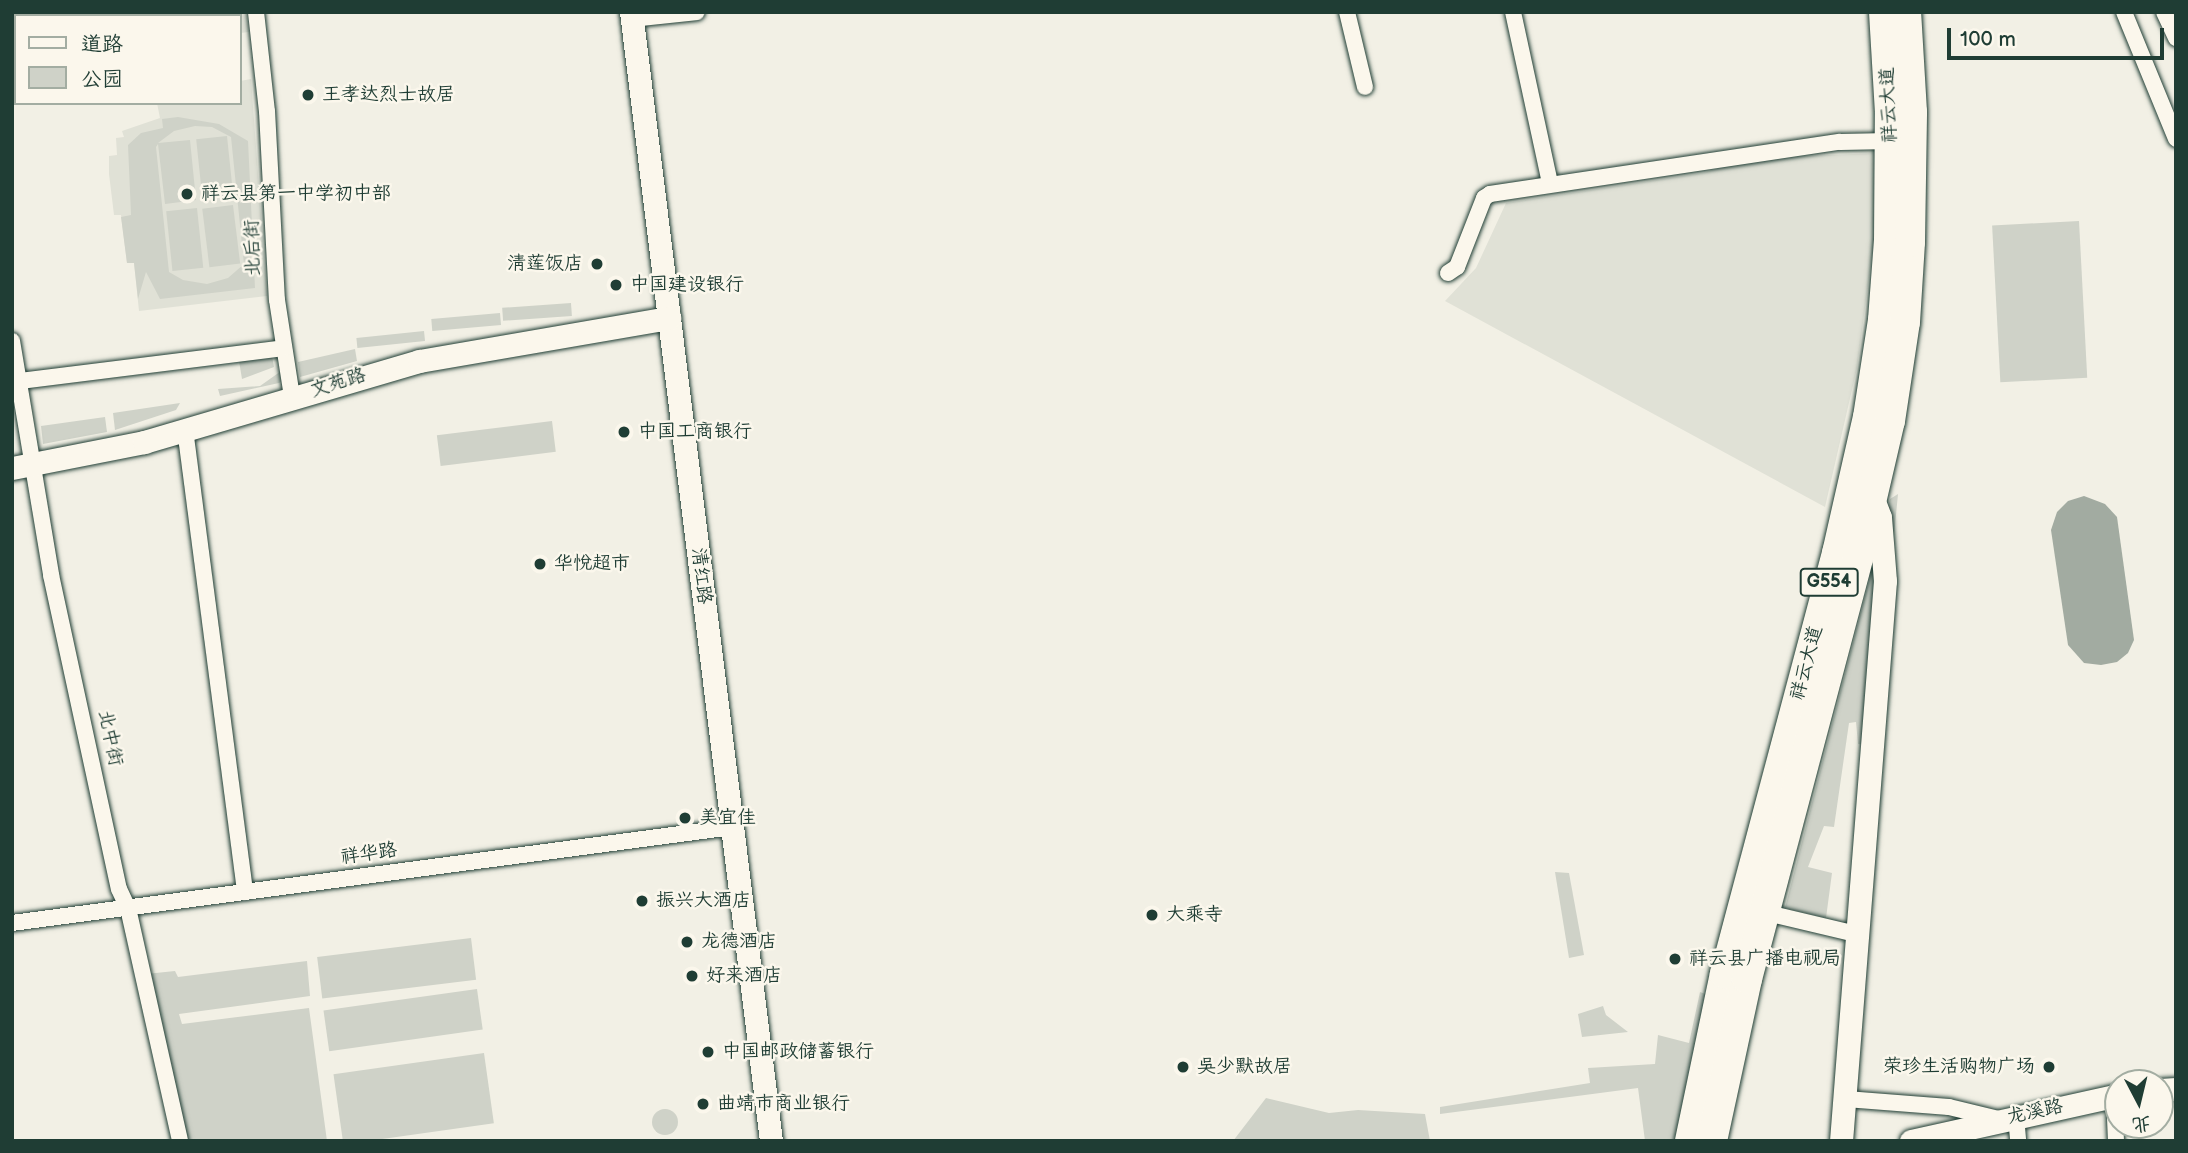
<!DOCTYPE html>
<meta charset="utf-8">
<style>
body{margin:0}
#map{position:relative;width:2188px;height:1153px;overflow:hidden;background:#f2f0e5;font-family:"Balsamiq Sans","LXGW WenKai TC",sans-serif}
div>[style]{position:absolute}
.built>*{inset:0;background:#e0e1d6}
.green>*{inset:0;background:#cfd2c8;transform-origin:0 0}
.round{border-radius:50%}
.water>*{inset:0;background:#a2aba1}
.roads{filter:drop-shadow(0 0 2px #1f3d34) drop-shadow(0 0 2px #1f3d34)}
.street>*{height:16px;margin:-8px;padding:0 8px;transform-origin:8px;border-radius:8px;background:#fbf7ec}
.secondary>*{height:23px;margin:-11.5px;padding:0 11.5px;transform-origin:11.5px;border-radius:11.5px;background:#fbf7ec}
.highway>*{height:30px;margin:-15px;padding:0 15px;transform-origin:15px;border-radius:15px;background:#fbf7ec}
.dots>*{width:19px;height:19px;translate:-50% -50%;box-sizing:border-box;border:4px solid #fbf7ec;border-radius:50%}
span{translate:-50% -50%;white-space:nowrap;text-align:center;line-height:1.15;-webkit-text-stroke:5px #fbf7ec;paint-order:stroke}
.shield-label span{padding:2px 5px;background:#fbf7ec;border:2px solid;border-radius:5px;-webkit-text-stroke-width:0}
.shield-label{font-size:18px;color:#1f3d34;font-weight:700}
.poi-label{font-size:19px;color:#1f3d34}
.left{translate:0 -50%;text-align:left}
.right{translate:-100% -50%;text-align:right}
.street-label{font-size:19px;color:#1f3d34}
.frame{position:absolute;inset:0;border:14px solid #1f3d34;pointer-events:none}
.legend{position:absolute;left:14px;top:14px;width:228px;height:91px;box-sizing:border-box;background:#fbf7ec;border:2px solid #a3ada2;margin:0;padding:9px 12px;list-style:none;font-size:21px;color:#1f3d34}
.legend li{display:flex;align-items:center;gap:14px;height:35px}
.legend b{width:35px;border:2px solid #a3ada2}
.north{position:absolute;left:2104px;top:1069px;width:70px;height:70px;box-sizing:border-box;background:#fbf7ec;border:2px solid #a3ada2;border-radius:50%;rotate:173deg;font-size:19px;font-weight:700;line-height:28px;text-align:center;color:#1f3d34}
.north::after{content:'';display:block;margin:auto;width:24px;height:32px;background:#1f3d34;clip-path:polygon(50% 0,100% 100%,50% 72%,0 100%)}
.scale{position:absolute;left:1947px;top:28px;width:217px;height:32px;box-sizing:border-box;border:4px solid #1f3d34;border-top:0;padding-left:9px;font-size:21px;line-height:24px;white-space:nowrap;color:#1f3d34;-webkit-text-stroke:5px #fbf7ec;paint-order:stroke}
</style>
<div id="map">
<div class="built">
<div style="clip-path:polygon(85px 12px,246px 12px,249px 32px,240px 33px,240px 16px)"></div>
<div style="clip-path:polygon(251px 79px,267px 296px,139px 311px,134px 263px,127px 263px,121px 215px,114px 215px,109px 174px,109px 156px,117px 155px,116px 138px,124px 137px,122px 131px,160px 118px,157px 103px,240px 103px,240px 81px)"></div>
<div style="clip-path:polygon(1880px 153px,1875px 232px,1857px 368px,1825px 507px,1445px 301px,1476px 268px,1506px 203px,1703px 173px,1753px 158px)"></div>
</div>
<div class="green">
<div style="clip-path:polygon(evenodd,178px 117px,219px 124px,248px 141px,255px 288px,160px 299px,146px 272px,138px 299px,134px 263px,127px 263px,121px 217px,131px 215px,128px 145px,141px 133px,163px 128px,162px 119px,178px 117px,195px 126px,212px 127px,231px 137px,244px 264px,228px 278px,207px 284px,183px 280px,169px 272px,156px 147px,158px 144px,165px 204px,196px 200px,190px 140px,158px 143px,174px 131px,195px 126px)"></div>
<div style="left:227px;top:136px;width:60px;height:31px;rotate:84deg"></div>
<div style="left:233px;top:205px;width:59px;height:31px;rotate:83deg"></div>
<div style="left:197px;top:208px;width:60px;height:31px;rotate:84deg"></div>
<div style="left:2079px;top:221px;width:157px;height:87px;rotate:87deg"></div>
<div style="left:571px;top:303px;width:13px;height:69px;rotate:86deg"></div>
<div style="left:500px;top:313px;width:12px;height:69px;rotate:85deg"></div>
<div style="left:424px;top:331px;width:10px;height:68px;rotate:84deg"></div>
<div style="clip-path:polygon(355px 349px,357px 361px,300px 377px,298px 362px)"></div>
<div style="clip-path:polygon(272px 356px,274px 367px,242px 379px,239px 361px)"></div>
<div style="clip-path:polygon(284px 369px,285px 379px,279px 383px,220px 396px,218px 389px,260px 386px)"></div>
<div style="clip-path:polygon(180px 403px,176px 410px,115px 430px,113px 413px)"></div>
<div style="clip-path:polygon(105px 417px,107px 432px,43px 444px,41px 426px)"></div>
<div style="left:552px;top:421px;width:31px;height:116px;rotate:83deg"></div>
<div style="clip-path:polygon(1898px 494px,1874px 745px,1858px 744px,1856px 722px,1849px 723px,1834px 827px,1824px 826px,1808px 867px,1832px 873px,1826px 918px,1785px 908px,1890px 499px)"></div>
<div style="clip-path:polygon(1555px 872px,1569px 873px,1584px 955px,1569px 958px)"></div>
<div style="left:471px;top:938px;width:42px;height:155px;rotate:83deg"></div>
<div style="clip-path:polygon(307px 961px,310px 996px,179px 1014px,182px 1024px,309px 1008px,327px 1141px,188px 1141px,146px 974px,175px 971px,178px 977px)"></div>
<div style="left:477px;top:989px;width:41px;height:155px;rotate:82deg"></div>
<div style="clip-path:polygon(1700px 992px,1719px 999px,1685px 1129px,1676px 1141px,1645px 1141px,1638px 1088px,1440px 1114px,1440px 1107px,1590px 1083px,1588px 1068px,1655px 1064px,1658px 1035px,1689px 1043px)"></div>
<div style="clip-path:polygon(1603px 1006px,1606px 1015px,1628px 1032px,1582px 1037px,1578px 1014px)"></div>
<div style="left:484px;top:1053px;width:71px;height:152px;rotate:82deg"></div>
<div style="clip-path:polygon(1266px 1098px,1329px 1113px,1358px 1110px,1425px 1114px,1430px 1141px,1233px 1141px)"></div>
<div class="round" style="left:652px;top:1109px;width:26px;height:26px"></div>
</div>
<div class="water">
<div style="clip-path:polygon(2084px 496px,2105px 504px,2117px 517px,2134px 640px,2128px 653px,2117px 662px,2101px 665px,2084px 663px,2068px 645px,2051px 530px,2057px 512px,2068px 501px)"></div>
</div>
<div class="roads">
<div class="street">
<div style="left:256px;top:12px;width:100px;rotate:83.7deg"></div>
<div style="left:267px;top:111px;width:189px;rotate:87deg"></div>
<div style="left:277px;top:300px;width:98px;rotate:81.2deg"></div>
<div style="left:1347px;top:12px;width:77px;rotate:76.5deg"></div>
<div style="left:1513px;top:12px;width:175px;rotate:77.8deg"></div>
<div style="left:2124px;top:12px;width:137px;rotate:67.7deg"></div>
<div style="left:2164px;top:12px;width:29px;rotate:65deg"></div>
<div style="left:632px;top:19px;width:65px;rotate:-6.1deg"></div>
<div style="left:1448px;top:273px;width:11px;rotate:-34deg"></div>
<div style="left:1457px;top:267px;width:74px;rotate:-68.6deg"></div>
<div style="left:1484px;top:198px;width:7px;rotate:-34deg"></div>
<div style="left:1490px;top:194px;width:354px;rotate:-8.5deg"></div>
<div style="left:1840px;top:142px;width:50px;rotate:-1.1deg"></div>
<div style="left:12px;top:341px;width:237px;rotate:80.5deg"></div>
<div style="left:51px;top:575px;width:321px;rotate:77.8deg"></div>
<div style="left:119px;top:889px;width:21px;rotate:65deg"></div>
<div style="left:128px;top:908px;width:239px;rotate:77.4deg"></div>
<div style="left:12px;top:382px;width:274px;rotate:-7.1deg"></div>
<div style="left:185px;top:429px;width:467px;rotate:82.6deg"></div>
<div style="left:1763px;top:912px;width:100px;rotate:13.3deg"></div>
<div style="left:12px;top:923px;width:726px;rotate:-7.59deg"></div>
<div style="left:2114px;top:1095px;width:46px;rotate:87.5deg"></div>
<div style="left:1846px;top:1099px;width:103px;rotate:4.4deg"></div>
<div style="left:1949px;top:1107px;width:51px;rotate:13.5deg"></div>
<div style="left:2016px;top:1116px;width:25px;rotate:85deg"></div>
</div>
<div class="secondary">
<div style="left:631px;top:12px;width:1138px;rotate:82.93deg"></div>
<div style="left:12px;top:468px;width:135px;rotate:-11.1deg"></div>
<div style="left:144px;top:442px;width:287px;rotate:-16.4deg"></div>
<div style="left:419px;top:361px;width:254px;rotate:-9.8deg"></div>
<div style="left:2160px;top:1090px;width:16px;rotate:-4deg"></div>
<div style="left:1841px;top:1141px;width:562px;rotate:-85.51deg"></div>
<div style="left:1885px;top:581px;width:64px;rotate:-94.5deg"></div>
<div style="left:1880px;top:517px;width:19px;rotate:-111deg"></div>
<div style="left:1911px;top:1141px;width:212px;rotate:-12.5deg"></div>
</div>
<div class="highway">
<div style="left:1690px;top:1141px;width:171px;rotate:-78.2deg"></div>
<div style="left:1725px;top:974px;width:436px;rotate:-75.1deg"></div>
<div style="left:1837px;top:553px;width:139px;rotate:-77.2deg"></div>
<div style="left:1868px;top:417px;width:98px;rotate:-81.2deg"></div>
<div style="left:1883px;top:320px;width:79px;rotate:-85.7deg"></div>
<div style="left:1889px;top:241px;width:128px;rotate:-89.6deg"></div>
<div style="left:1890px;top:113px;width:101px;rotate:-93.4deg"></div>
<div style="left:1712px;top:1141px;width:166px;rotate:-77.8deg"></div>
<div style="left:1747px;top:979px;width:435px;rotate:-75.2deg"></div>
<div style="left:1858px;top:558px;width:141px;rotate:-76.9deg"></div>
<div style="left:1890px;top:421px;width:100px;rotate:-81.4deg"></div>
<div style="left:1905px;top:322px;width:80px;rotate:-86.4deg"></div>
<div style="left:1910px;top:242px;width:130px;rotate:-89.1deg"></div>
<div style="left:1912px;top:112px;width:100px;rotate:-93.4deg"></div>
</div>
</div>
<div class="dots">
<div style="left:308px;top:95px;background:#1f3d34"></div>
<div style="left:187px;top:194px;background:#1f3d34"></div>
<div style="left:597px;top:264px;background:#1f3d34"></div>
<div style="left:616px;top:285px;background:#1f3d34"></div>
<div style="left:624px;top:432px;background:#1f3d34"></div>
<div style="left:540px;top:564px;background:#1f3d34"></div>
<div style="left:685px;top:818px;background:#1f3d34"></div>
<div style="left:642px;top:901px;background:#1f3d34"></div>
<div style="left:1152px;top:915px;background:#1f3d34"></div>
<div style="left:687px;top:942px;background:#1f3d34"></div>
<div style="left:1675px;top:959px;background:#1f3d34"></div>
<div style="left:692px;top:976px;background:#1f3d34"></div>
<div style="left:708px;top:1052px;background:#1f3d34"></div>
<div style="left:1183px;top:1067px;background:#1f3d34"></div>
<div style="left:2049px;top:1067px;background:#1f3d34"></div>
<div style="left:703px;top:1104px;background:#1f3d34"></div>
</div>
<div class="shield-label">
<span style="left:1829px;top:582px">G554</span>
</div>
<div class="poi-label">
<span class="left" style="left:322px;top:95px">王孝达烈士故居</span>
<span class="left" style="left:201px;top:194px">祥云县第一中学初中部</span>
<span class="right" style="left:583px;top:264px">清莲饭店</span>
<span class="left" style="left:630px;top:285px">中国建设银行</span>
<span class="left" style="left:638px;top:432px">中国工商银行</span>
<span class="left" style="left:554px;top:564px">华悦超市</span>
<span class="left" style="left:699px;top:818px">美宜佳</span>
<span class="left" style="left:656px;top:901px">振兴大酒店</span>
<span class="left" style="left:1166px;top:915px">大乘寺</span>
<span class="left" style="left:701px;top:942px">龙德酒店</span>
<span class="left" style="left:1689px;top:959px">祥云县广播电视局</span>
<span class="left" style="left:706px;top:976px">好来酒店</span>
<span class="left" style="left:722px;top:1052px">中国邮政储蓄银行</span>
<span class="left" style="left:1197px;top:1067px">吴少默故居</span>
<span class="right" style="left:2035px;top:1067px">荣珍生活购物广场</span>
<span class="left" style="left:717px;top:1104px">曲靖市商业银行</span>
</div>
<div class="street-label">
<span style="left:1889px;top:105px;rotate:-92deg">祥云大道</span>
<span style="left:253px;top:248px;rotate:-92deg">北后街</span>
<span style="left:338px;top:383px;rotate:-17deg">文苑路</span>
<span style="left:701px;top:576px;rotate:83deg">清红路</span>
<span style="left:1807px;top:663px;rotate:-75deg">祥云大道</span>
<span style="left:110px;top:738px;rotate:78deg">北中街</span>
<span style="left:369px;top:854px;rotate:-8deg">祥华路</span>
<span style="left:2035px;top:1112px;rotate:-12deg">龙溪路</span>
</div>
<div class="frame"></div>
<ul class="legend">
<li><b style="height:9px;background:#fbf7ec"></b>道路</li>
<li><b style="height:19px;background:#cfd2c8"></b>公园</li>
</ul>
<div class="north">北</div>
<div class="scale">100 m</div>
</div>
